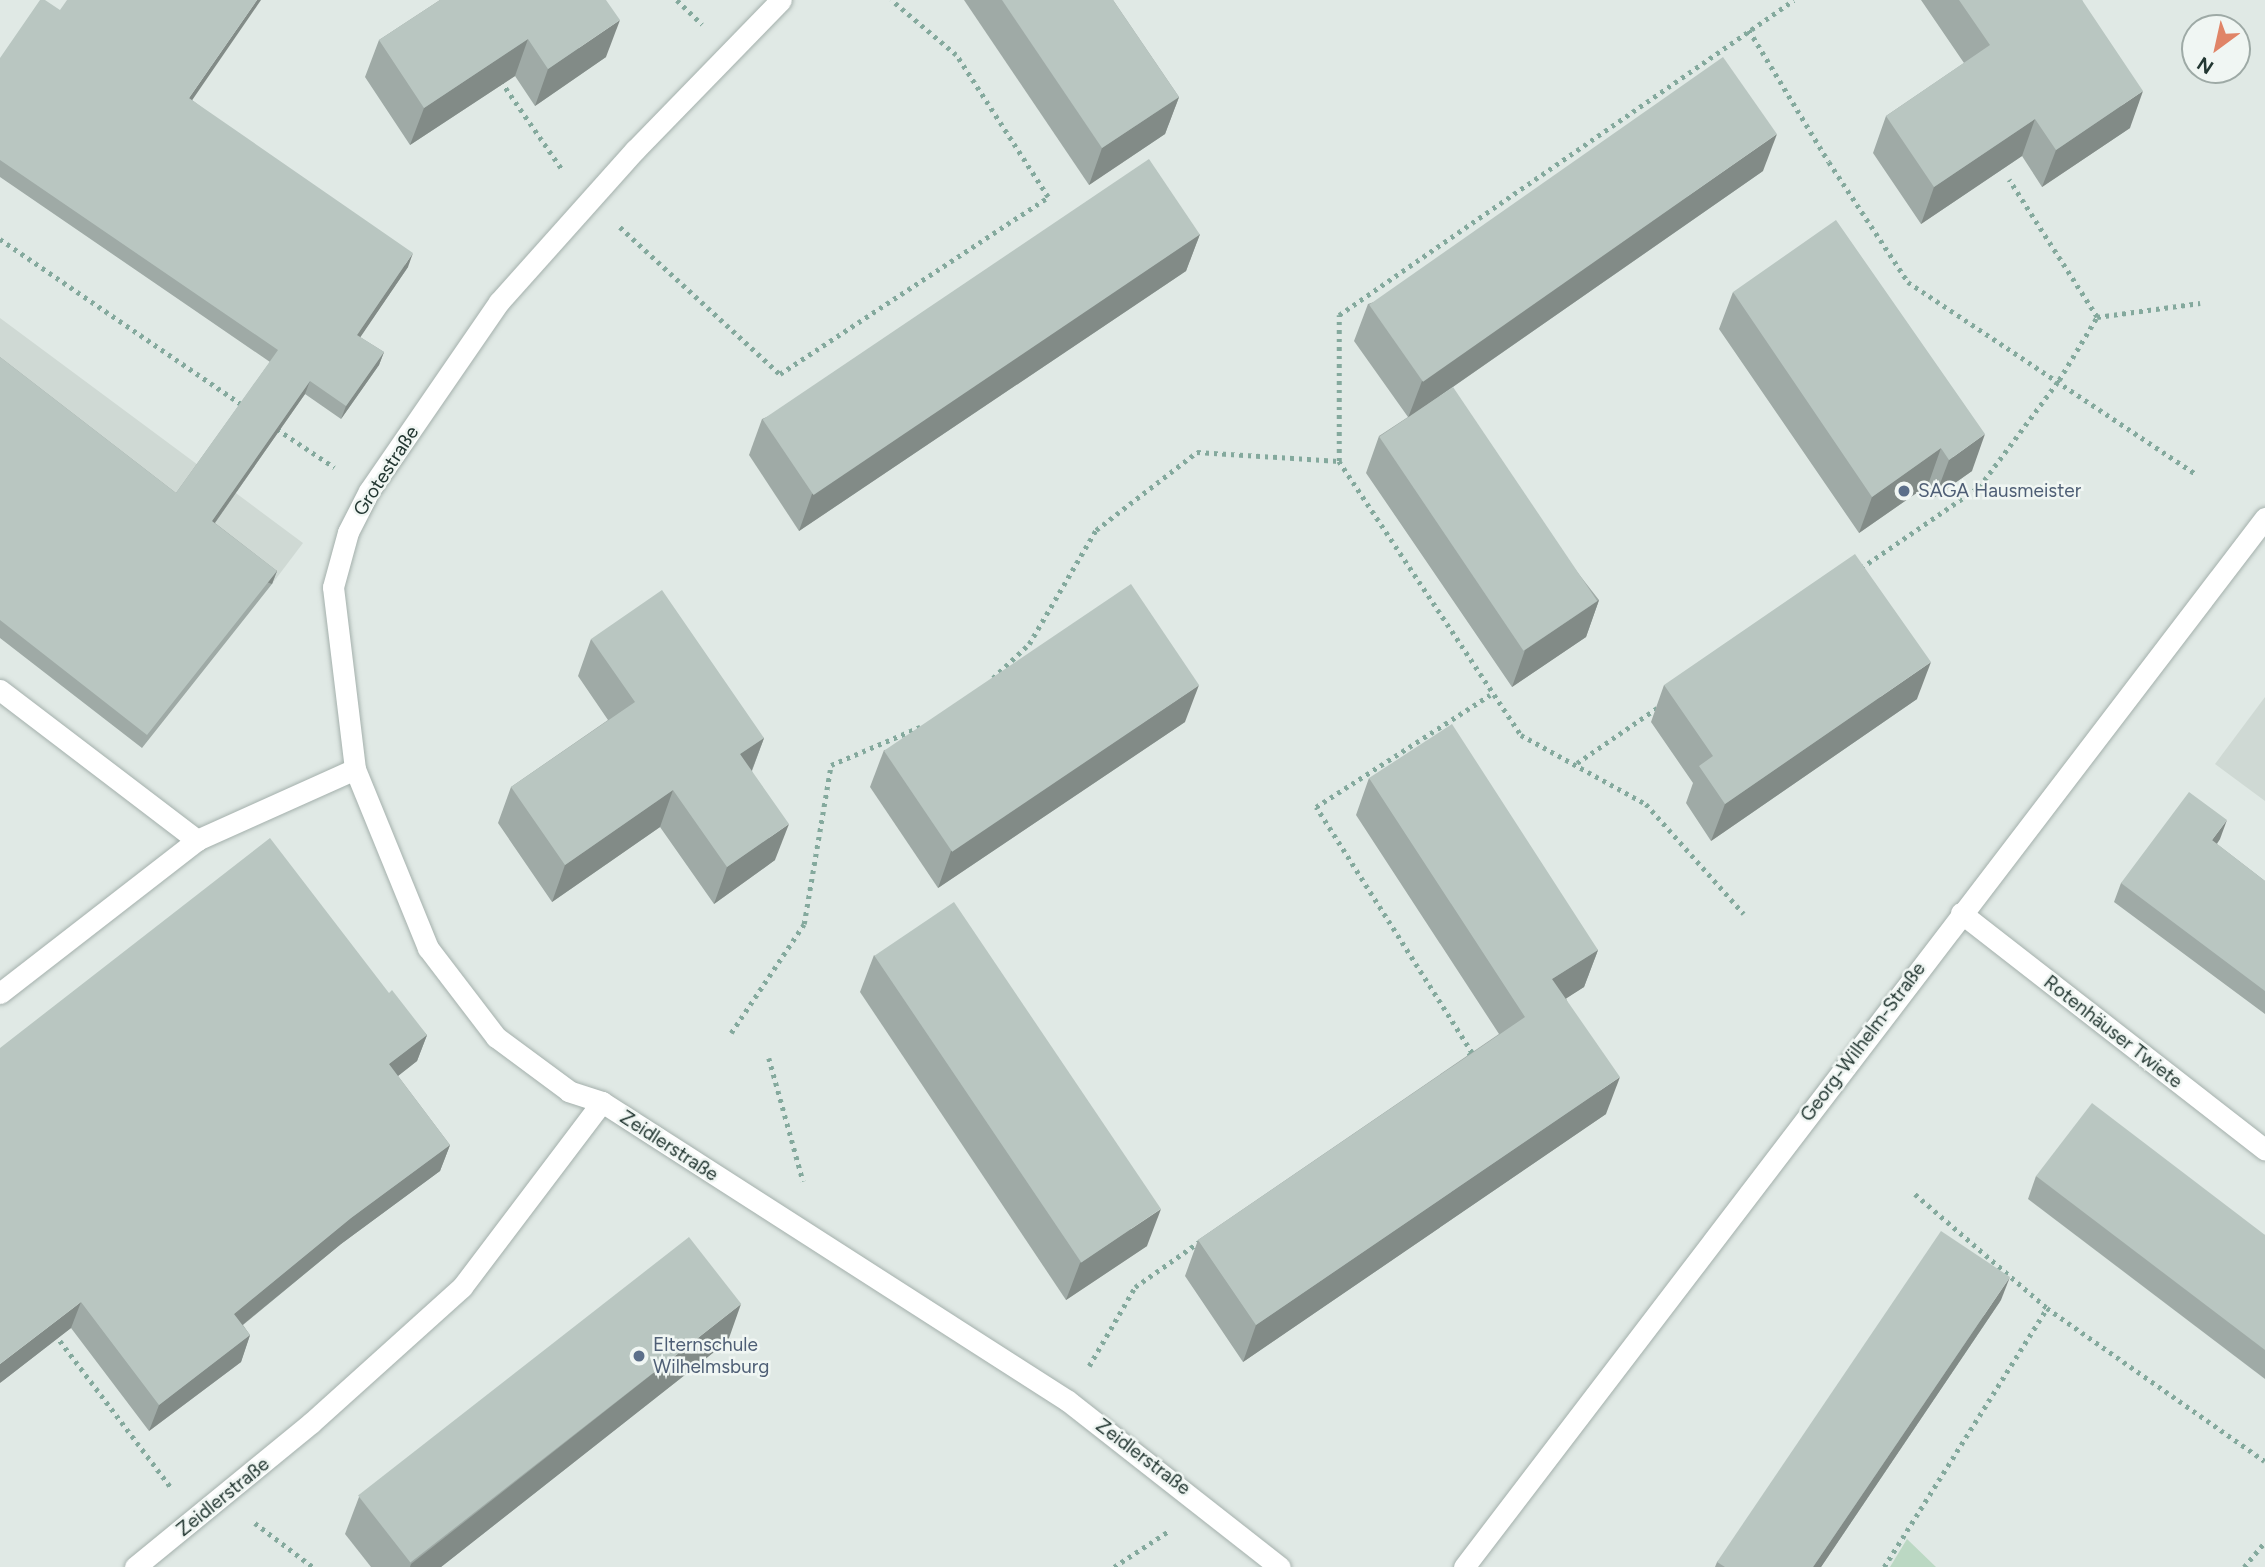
<!DOCTYPE html>
<meta charset="utf-8">
<style>
body{margin:0}
#map{position:relative;width:2265px;height:1567px;overflow:hidden;background:#e0e9e5;font-family:Figtree,sans-serif}
div>[style]{position:absolute}
.built>*{inset:0;background:#cfd9d4}
.green>*{inset:0;background:#bbd8c3}
.path>*{height:4.5px;margin-top:-2.25px;transform-origin:0;background:repeating-linear-gradient(90deg,#84a99d 0 3.5px,transparent 0 8.5px)}
.roads{filter:drop-shadow(0 0 2px #a4b0ac) drop-shadow(0 0 2px #a4b0ac)}
.lane>*{height:21px;margin:-10.5px;padding:0 10.5px;transform-origin:10.5px;border-radius:10.5px;background:#fff}
.street>*{height:21px;margin:-10.5px;padding:0 10.5px;transform-origin:10.5px;border-radius:10.5px;background:#fff}
.secondary>*{height:21px;margin:-10.5px;padding:0 10.5px;transform-origin:10.5px;border-radius:10.5px;background:#fff}
.wall>*{inset:0;background:#9faaa6}
.shaded-wall>*{inset:0;background:#828b87;transform-origin:0 0}
.building>*{inset:0;background:#b9c6c1;transform-origin:0 0}
.dots>*{width:19px;height:19px;translate:-50% -50%;box-sizing:border-box;border:4px solid #f0f6f3;border-radius:50%}
span{translate:-50% -50%;white-space:nowrap;text-align:center;line-height:1.15;-webkit-text-stroke:5px #f0f6f3;paint-order:stroke}
.street-label{font-size:19px;color:#233732}
.service-label{font-size:19px;color:#4e5e75}
.left{translate:0 -50%;text-align:left}
.north{position:absolute;left:2181px;top:14px;width:70px;height:70px;box-sizing:border-box;background:#f0f6f3;border:2px solid #9eaaa6;border-radius:50%;rotate:213deg;font-size:19px;font-weight:700;line-height:28px;text-align:center;color:#233732}
.north::after{content:'';display:block;margin:auto;width:24px;height:32px;background:#e08467;clip-path:polygon(50% 0,100% 100%,50% 72%,0 100%)}
</style>
<div id="map">
<div class="built">
<div style="clip-path:polygon(0 318px,303px 543px,272px 584px,0 374px)"></div>
<div style="clip-path:polygon(2265px 697px,2265px 801px,2215px 764px)"></div>
</div>
<div class="green">
<div style="clip-path:polygon(1907px 1539px,1936px 1567px,1890px 1567px)"></div>
</div>
<div class="path">
<div style="left:677px;top:0;width:35px;rotate:44deg"></div>
<div style="left:1749px;top:30px;width:154px;rotate:58.8deg"></div>
<div style="left:1829px;top:162px;width:144px;rotate:56.6deg"></div>
<div style="left:1908px;top:282px;width:344px;rotate:33.7deg"></div>
<div style="left:501px;top:81px;width:107px;rotate:55.3deg"></div>
<div style="left:620px;top:227px;width:217px;rotate:42.6deg"></div>
<div style="left:780px;top:374px;width:321px;rotate:-33.4deg"></div>
<div style="left:1048px;top:197px;width:169px;rotate:-122.9deg"></div>
<div style="left:956px;top:55px;width:85px;rotate:-139.8deg"></div>
<div style="left:0;top:239px;width:296px;rotate:34.4deg"></div>
<div style="left:2097px;top:317px;width:104px;rotate:-7.7deg"></div>
<div style="left:277px;top:429px;width:69px;rotate:33.7deg"></div>
<div style="left:1339px;top:461px;width:329px;rotate:56.4deg"></div>
<div style="left:1521px;top:735px;width:143px;rotate:28.9deg"></div>
<div style="left:1646px;top:804px;width:147px;rotate:48.3deg"></div>
<div style="left:1861px;top:568px;width:143px;rotate:-34.5deg"></div>
<div style="left:1979px;top:487px;width:134px;rotate:-53.2deg"></div>
<div style="left:2059px;top:380px;width:74px;rotate:-58.9deg"></div>
<div style="left:2097px;top:317px;width:163px;rotate:-122.7deg"></div>
<div style="left:993px;top:678px;width:50px;rotate:-43.4deg"></div>
<div style="left:1029px;top:644px;width:132px;rotate:-59.6deg"></div>
<div style="left:1096px;top:530px;width:128px;rotate:-37.7deg"></div>
<div style="left:1197px;top:452px;width:142px;rotate:3.6deg"></div>
<div style="left:1339px;top:461px;width:146px;rotate:-90deg"></div>
<div style="left:1339px;top:315px;width:553px;rotate:-34.7deg"></div>
<div style="left:1577px;top:763px;width:101px;rotate:-34.5deg"></div>
<div style="left:731px;top:1033px;width:131px;rotate:-56.2deg"></div>
<div style="left:804px;top:924px;width:161px;rotate:-80.4deg"></div>
<div style="left:831px;top:765px;width:97px;rotate:-23.1deg"></div>
<div style="left:1468px;top:1056px;width:5px;rotate:-37deg"></div>
<div style="left:1472px;top:1053px;width:291px;rotate:-122.4deg"></div>
<div style="left:1316px;top:807px;width:207px;rotate:-32.8deg"></div>
<div style="left:769px;top:1058px;width:128px;rotate:74.5deg"></div>
<div style="left:1915px;top:1194px;width:174px;rotate:40.8deg"></div>
<div style="left:2047px;top:1308px;width:266px;rotate:35.1deg"></div>
<div style="left:55px;top:1334px;width:191px;rotate:52.9deg"></div>
<div style="left:1089px;top:1366px;width:91px;rotate:-59.8deg"></div>
<div style="left:1135px;top:1287px;width:78px;rotate:-35.1deg"></div>
<div style="left:255px;top:1523px;width:73px;rotate:37.2deg"></div>
<div style="left:1114px;top:1567px;width:64px;rotate:-33.4deg"></div>
<div style="left:1884px;top:1567px;width:306px;rotate:-57.8deg"></div>
<div style="left:2244px;top:1567px;width:33px;rotate:-50deg"></div>
</div>
<div class="roads">
<div class="lane">
<div style="left:0;top:690px;width:248px;rotate:37.3deg"></div>
<div style="left:197px;top:840px;width:173px;rotate:-24.2deg"></div>
<div style="left:0;top:993px;width:249px;rotate:-37.8deg"></div>
</div>
<div class="street">
<div style="left:1961px;top:913px;width:385px;rotate:37.9deg"></div>
<div style="left:602px;top:1102px;width:35px;rotate:-162deg"></div>
<div style="left:569px;top:1091px;width:91px;rotate:-143.5deg"></div>
<div style="left:496px;top:1037px;width:112px;rotate:-127.4deg"></div>
<div style="left:428px;top:948px;width:193px;rotate:-112.2deg"></div>
<div style="left:355px;top:769px;width:183px;rotate:-96.9deg"></div>
<div style="left:333px;top:587px;width:57px;rotate:-74.7deg"></div>
<div style="left:348px;top:532px;width:46px;rotate:-62.9deg"></div>
<div style="left:369px;top:491px;width:229px;rotate:-55.5deg"></div>
<div style="left:499px;top:302px;width:204px;rotate:-48.2deg"></div>
<div style="left:635px;top:150px;width:209px;rotate:-45.8deg"></div>
<div style="left:135px;top:1567px;width:227px;rotate:-39.3deg"></div>
<div style="left:311px;top:1423px;width:203px;rotate:-42deg"></div>
<div style="left:462px;top:1287px;width:232px;rotate:-52.9deg"></div>
<div style="left:602px;top:1102px;width:554px;rotate:32.69deg"></div>
<div style="left:1068px;top:1401px;width:269px;rotate:38.1deg"></div>
</div>
<div class="secondary">
<div style="left:1464px;top:1567px;width:1320px;rotate:-52.64deg"></div>
</div>
</div>
<div class="wall">
<div style="clip-path:polygon(440px 0,606px 57px,535px 106px,515px 76px,410px 145px,365px 77px,379px 40px)"></div>
<div style="clip-path:polygon(964px 0,1113px 0,1179px 97px,1165px 134px,1089px 185px)"></div>
<div style="clip-path:polygon(1921px 0,2082px 0,2130px 128px,2042px 187px,2022px 156px,1921px 224px,1873px 153px,1886px 116px,1964px 63px)"></div>
<div style="clip-path:polygon(0 58px,192px 100px,408px 267px,360px 337px,384px 352px,379px 365px,341px 419px,305px 394px,215px 523px,277px 571px,272px 584px,142px 748px,0 638px,0 357px,176px 493px,270px 362px,0 177px)"></div>
<div style="clip-path:polygon(1763px 171px,1440px 396px,1599px 600px,1586px 637px,1512px 687px,1366px 473px,1379px 436px,1408px 417px,1354px 341px,1368px 304px)"></div>
<div style="clip-path:polygon(1200px 234px,1186px 271px,799px 531px,749px 455px,762px 419px)"></div>
<div style="clip-path:polygon(1733px 292px,1972px 471px,1935px 497px,1928px 485px,1859px 533px,1719px 329px)"></div>
<div style="clip-path:polygon(591px 639px,764px 738px,752px 771px,775px 860px,714px 904px,660px 827px,552px 902px,498px 823px,511px 787px,608px 720px,578px 676px)"></div>
<div style="clip-path:polygon(1664px 685px,1917px 699px,1711px 841px,1686px 803px,1693px 783px,1651px 722px)"></div>
<div style="clip-path:polygon(1185px 722px,938px 888px,870px 787px,884px 750px)"></div>
<div style="clip-path:polygon(1369px 778px,1598px 950px,1584px 987px,1566px 998px,1606px 1114px,1243px 1362px,1185px 1276px,1198px 1240px,1499px 1034px,1356px 815px)"></div>
<div style="clip-path:polygon(2220px 839px,2217px 844px,2265px 881px,2265px 1014px,2114px 902px,2121px 883px)"></div>
<div style="clip-path:polygon(874px 955px,1147px 1246px,1066px 1300px,860px 992px)"></div>
<div style="clip-path:polygon(389px 993px,427px 1035px,417px 1061px,398px 1076px,450px 1145px,440px 1171px,341px 1244px,243px 1325px,250px 1335px,241px 1362px,149px 1431px,71px 1328px,0 1383px)"></div>
<div style="clip-path:polygon(2036px 1176px,2265px 1235px,2265px 1379px,2028px 1199px)"></div>
<div style="clip-path:polygon(2001px 1300px,1821px 1567px,1715px 1567px,1717px 1562px)"></div>
<div style="clip-path:polygon(728px 1341px,441px 1567px,371px 1567px,345px 1534px,359px 1497px)"></div>
</div>
<div class="shaded-wall">
<div style="clip-path:polygon(257px 0,261px 0,184px 112px,189px 98px)"></div>
<div style="clip-path:polygon(620px 20px,606px 57px,535px 106px,548px 69px)"></div>
<div style="clip-path:polygon(528px 39px,515px 76px,410px 145px,424px 108px)"></div>
<div style="clip-path:polygon(2143px 91px,2130px 128px,2042px 187px,2056px 150px)"></div>
<div style="clip-path:polygon(1179px 97px,1165px 134px,1089px 185px,1102px 148px)"></div>
<div style="clip-path:polygon(2035px 119px,2022px 156px,1921px 224px,1934px 187px)"></div>
<div style="clip-path:polygon(1777px 134px,1763px 171px,1408px 418px,1422px 381px)"></div>
<div style="clip-path:polygon(1200px 234px,1186px 271px,799px 531px,812px 494px)"></div>
<div style="clip-path:polygon(413px 253px,408px 267px,353px 348px,357px 335px)"></div>
<div style="clip-path:polygon(384px 352px,379px 365px,341px 419px,346px 406px)"></div>
<div style="clip-path:polygon(310px 381px,305px 394px,207px 534px,212px 521px)"></div>
<div style="clip-path:polygon(1985px 434px,1972px 471px,1935px 497px,1949px 460px)"></div>
<div style="clip-path:polygon(1941px 448px,1928px 485px,1859px 533px,1872px 497px)"></div>
<div style="left:277px;top:571px;width:14px;height:209px;rotate:111deg"></div>
<div style="clip-path:polygon(1599px 600px,1586px 637px,1512px 687px,1525px 650px)"></div>
<div style="clip-path:polygon(1931px 662px,1917px 699px,1711px 841px,1725px 804px)"></div>
<div style="clip-path:polygon(1199px 685px,1185px 722px,938px 888px,951px 851px)"></div>
<div style="clip-path:polygon(764px 738px,750px 775px,740px 754px)"></div>
<div style="clip-path:polygon(673px 790px,660px 827px,552px 902px,565px 865px)"></div>
<div style="clip-path:polygon(2227px 820px,2220px 839px,2205px 859px,2212px 840px)"></div>
<div style="clip-path:polygon(789px 824px,775px 860px,714px 904px,727px 867px)"></div>
<div style="clip-path:polygon(1598px 950px,1584px 987px,1539px 1016px,1552px 979px)"></div>
<div style="clip-path:polygon(427px 1035px,417px 1061px,380px 1090px,389px 1064px)"></div>
<div style="clip-path:polygon(1620px 1077px,1606px 1114px,1243px 1362px,1256px 1325px)"></div>
<div style="clip-path:polygon(450px 1145px,440px 1171px,341px 1244px,224px 1340px,234px 1314px,351px 1218px)"></div>
<div style="clip-path:polygon(1161px 1209px,1147px 1246px,1066px 1300px,1080px 1263px)"></div>
<div style="clip-path:polygon(2010px 1277px,2001px 1300px,1821px 1567px,1813px 1567px)"></div>
<div style="clip-path:polygon(81px 1302px,71px 1328px,0 1383px,0 1364px)"></div>
<div style="clip-path:polygon(741px 1304px,728px 1341px,441px 1567px,410px 1567px,411px 1564px)"></div>
<div style="clip-path:polygon(250px 1335px,241px 1362px,149px 1431px,159px 1405px)"></div>
</div>
<div class="building">
<div style="clip-path:polygon(40px 0,45px 0,60px 10px,67px 0,257px 0,189px 98px,413px 253px,357px 335px,384px 352px,346px 406px,310px 381px,212px 521px,277px 571px,147px 735px,0 620px,0 357px,176px 493px,278px 350px,0 160px,0 58px)"></div>
<div style="clip-path:polygon(440px 0,606px 0,620px 20px,548px 69px,528px 39px,424px 108px,379px 40px)"></div>
<div style="clip-path:polygon(1002px 0,1113px 0,1179px 97px,1102px 148px)"></div>
<div style="clip-path:polygon(1959px 0,2082px 0,2143px 91px,2056px 150px,2035px 119px,1934px 187px,1886px 116px,1990px 45px)"></div>
<div style="left:1723px;top:57px;width:94px;height:432px;rotate:55deg"></div>
<div style="left:1149px;top:159px;width:91px;height:466px;rotate:56deg"></div>
<div style="clip-path:polygon(1836px 220px,1985px 434px,1949px 460px,1941px 448px,1872px 497px,1733px 292px)"></div>
<div style="left:1453px;top:387px;width:258px;height:89px;rotate:56deg"></div>
<div style="clip-path:polygon(1855px 554px,1931px 662px,1725px 804px,1699px 766px,1713px 756px,1664px 685px)"></div>
<div style="left:1131px;top:584px;width:122px;height:298px;rotate:56deg"></div>
<div style="clip-path:polygon(662px 590px,764px 738px,740px 754px,789px 824px,727px 867px,673px 790px,565px 865px,511px 787px,635px 702px,591px 639px)"></div>
<div style="clip-path:polygon(1452px 724px,1598px 950px,1552px 979px,1620px 1077px,1256px 1325px,1198px 1240px,1525px 1017px,1369px 778px)"></div>
<div style="clip-path:polygon(2189px 792px,2227px 820px,2212px 840px,2265px 881px,2265px 991px,2121px 883px)"></div>
<div style="clip-path:polygon(270px 838px,389px 993px,392px 990px,427px 1035px,389px 1064px,450px 1145px,351px 1218px,234px 1314px,250px 1335px,159px 1405px,81px 1302px,0 1364px,0 1048px)"></div>
<div style="left:954px;top:902px;width:370px;height:96px;rotate:56deg"></div>
<div style="clip-path:polygon(2092px 1103px,2265px 1235px,2265px 1350px,2036px 1176px)"></div>
<div style="clip-path:polygon(1941px 1231px,2010px 1277px,1813px 1567px,1725px 1567px,1717px 1562px)"></div>
<div style="left:689px;top:1237px;width:85px;height:420px;rotate:52deg"></div>
</div>
<div class="dots">
<div style="left:1904px;top:491px;background:#5c6f8a"></div>
<div style="left:639px;top:1356px;background:#5c6f8a"></div>
</div>
<div class="street-label">
<span style="left:386px;top:471px;rotate:-57deg">Grotestraße</span>
<span style="left:2113px;top:1032px;rotate:38deg">Rotenhäuser Twiete</span>
<span style="left:1863px;top:1042px;rotate:-53deg">Georg-Wilhelm-Straße</span>
<span style="left:669px;top:1146px;rotate:33deg">Zeidlerstraße</span>
<span style="left:1143px;top:1457px;rotate:37deg">Zeidlerstraße</span>
<span style="left:223px;top:1497px;rotate:-39deg">Zeidlerstraße</span>
</div>
<div class="service-label">
<span class="left" style="left:1918px;top:491px">SAGA Hausmeister</span>
<span class="left" style="left:653px;top:1356px">Elternschule<br>Wilhelmsburg</span>
</div>
<div class="north">N</div>
</div>
